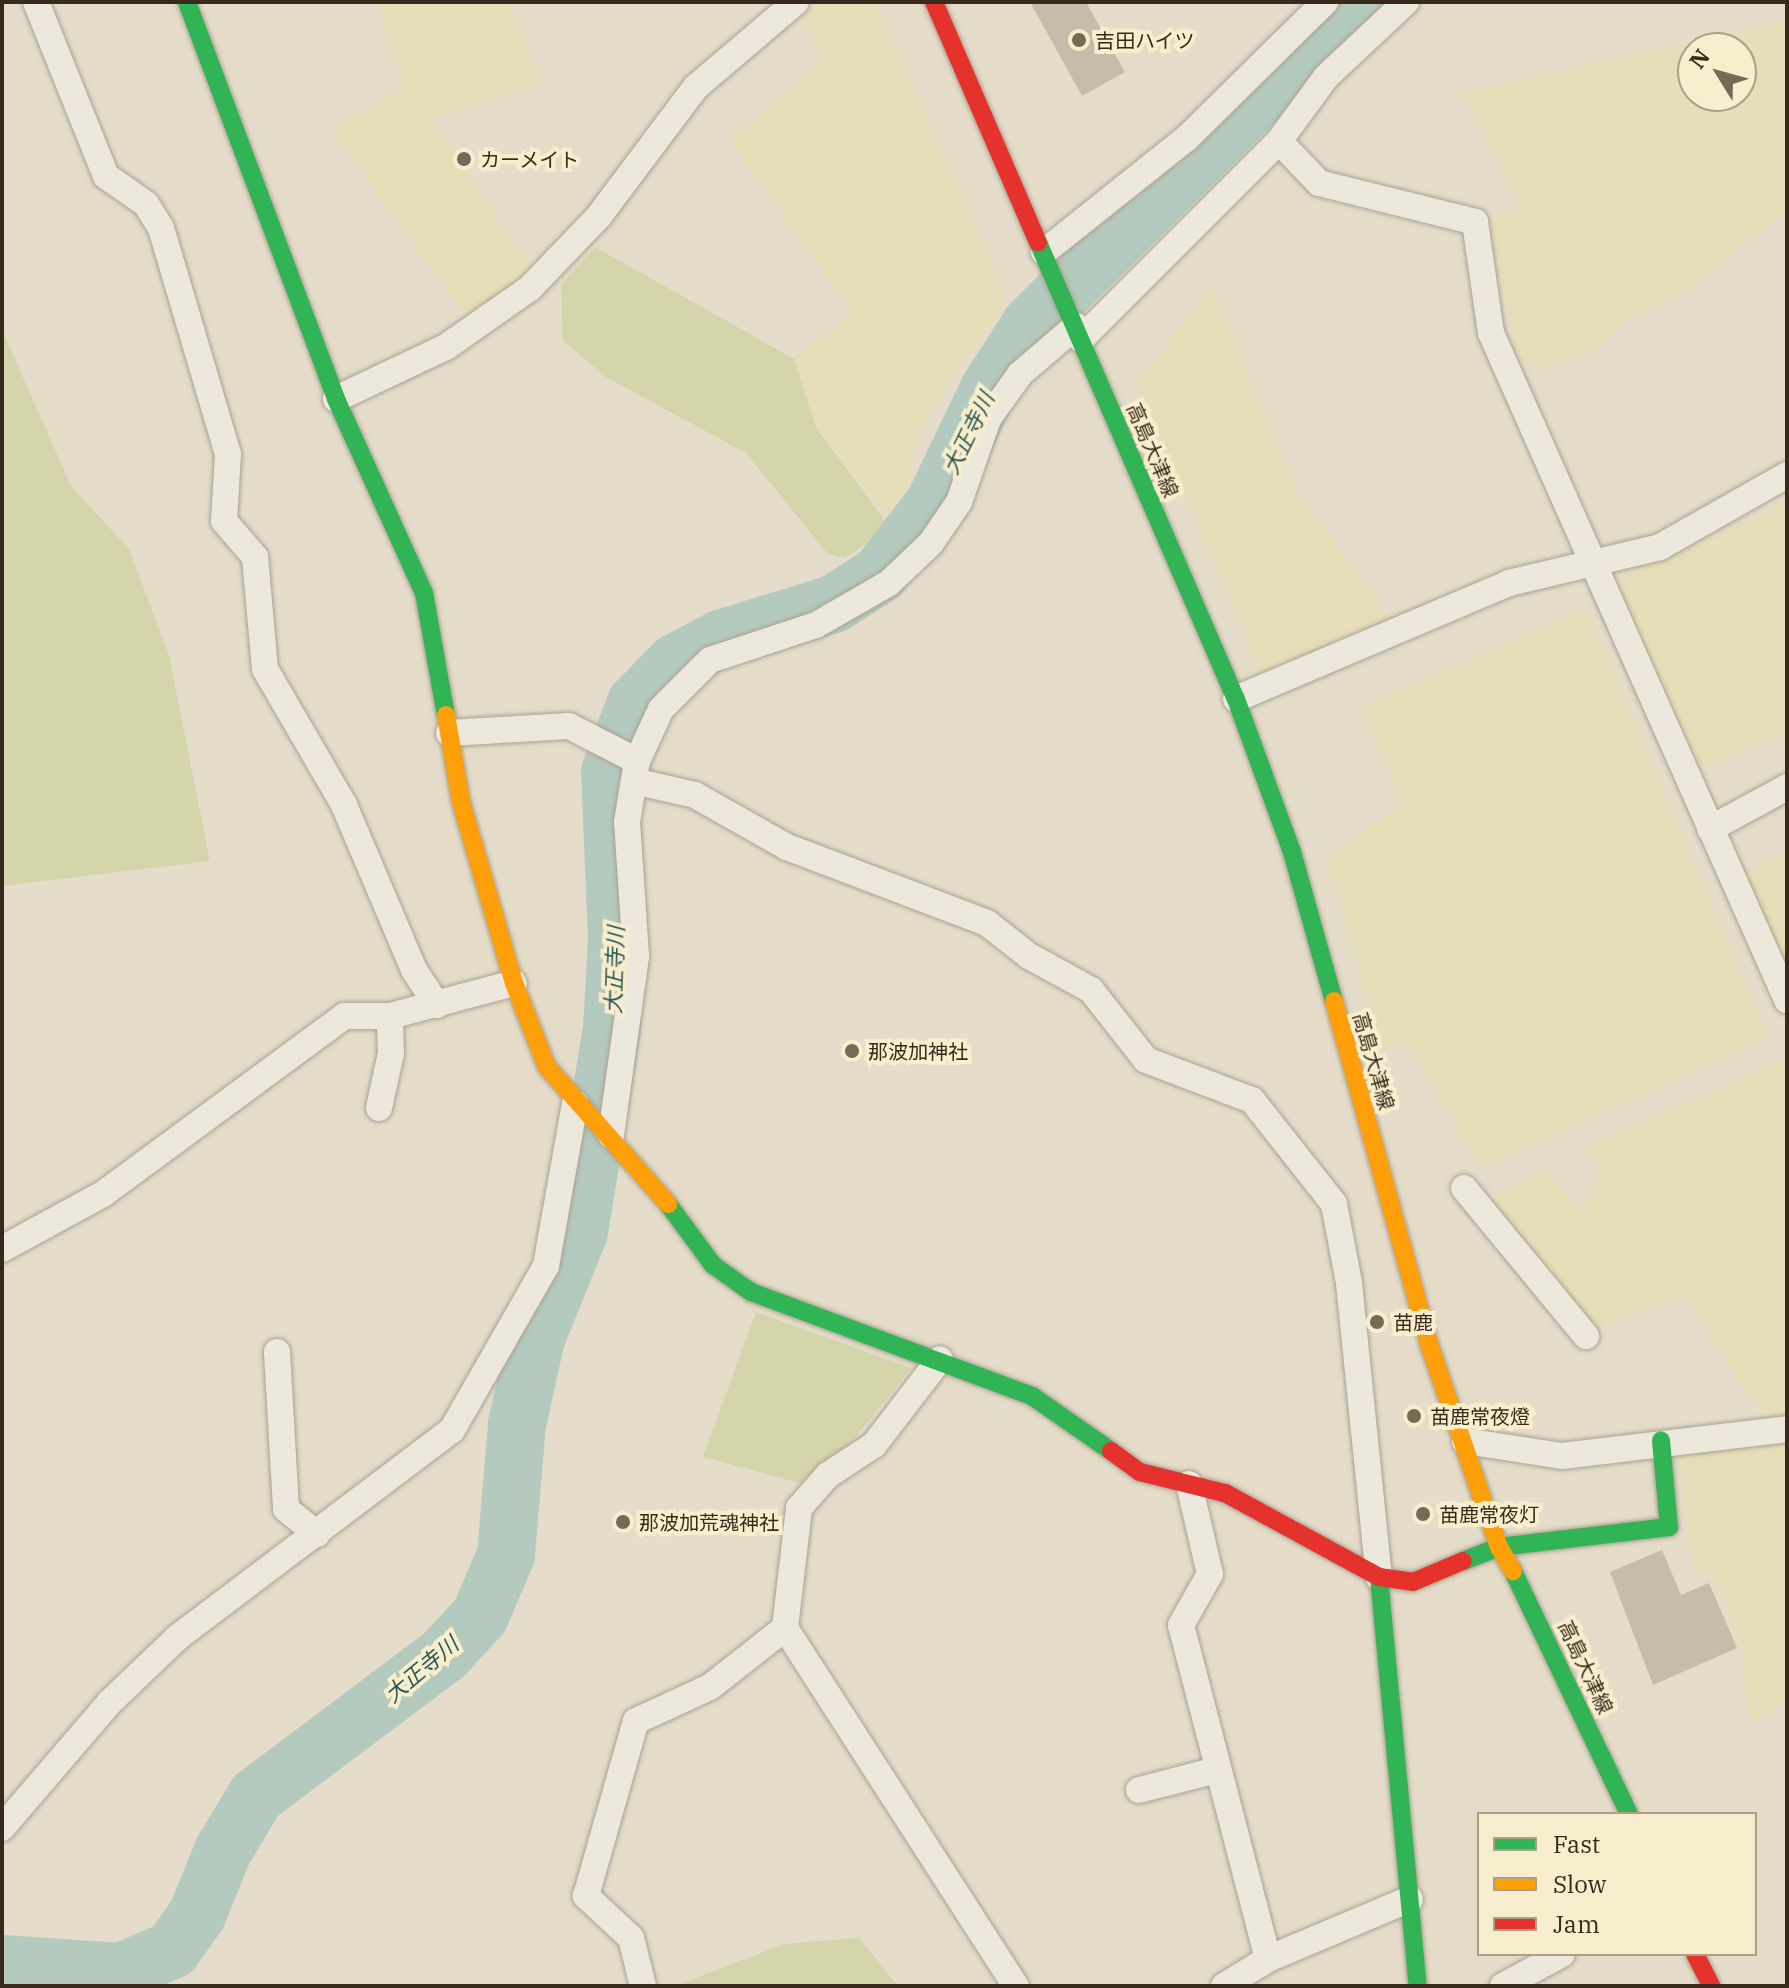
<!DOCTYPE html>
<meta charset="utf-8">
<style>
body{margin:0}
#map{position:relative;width:1789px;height:1988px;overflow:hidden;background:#e5ddc9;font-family:"IBM Plex Serif","Noto Sans JP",serif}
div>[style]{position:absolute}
.farmland>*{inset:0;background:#e6deb8}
.green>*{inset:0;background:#d4d5aa}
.river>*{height:58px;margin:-29px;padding:0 29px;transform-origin:29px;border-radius:29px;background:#b5cabe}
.building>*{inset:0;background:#c9bbaa}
.roads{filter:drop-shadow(0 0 2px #aaa293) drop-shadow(0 0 2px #aaa293)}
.street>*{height:26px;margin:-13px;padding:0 13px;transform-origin:13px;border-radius:13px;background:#ece8dc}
.fast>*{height:18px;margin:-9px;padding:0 9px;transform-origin:9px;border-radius:9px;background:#30b455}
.slow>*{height:18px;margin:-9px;padding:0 9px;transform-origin:9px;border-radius:9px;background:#ff9f0a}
.jam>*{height:18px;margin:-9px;padding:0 9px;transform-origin:9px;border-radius:9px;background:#e5322d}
.dots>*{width:22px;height:22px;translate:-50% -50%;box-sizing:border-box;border:4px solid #f8edcd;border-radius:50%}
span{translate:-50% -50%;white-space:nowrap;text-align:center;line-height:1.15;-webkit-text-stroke:8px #f8edcd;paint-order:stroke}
.poi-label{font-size:20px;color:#382a1b}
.left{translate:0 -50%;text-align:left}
.street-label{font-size:20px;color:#382a1b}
.water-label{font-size:22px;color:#295957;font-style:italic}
.frame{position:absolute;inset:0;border:4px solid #382a1b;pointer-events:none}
.legend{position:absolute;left:1477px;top:1812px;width:280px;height:144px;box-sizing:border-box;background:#f8edcd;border:2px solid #ab9f86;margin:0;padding:10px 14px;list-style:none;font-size:24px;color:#382a1b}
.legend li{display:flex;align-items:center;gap:16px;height:40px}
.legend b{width:40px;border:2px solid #ab9f86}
.north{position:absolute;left:1677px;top:32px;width:80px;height:80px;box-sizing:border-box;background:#f8edcd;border:2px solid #ab9f86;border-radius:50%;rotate:307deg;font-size:22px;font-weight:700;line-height:32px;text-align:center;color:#382a1b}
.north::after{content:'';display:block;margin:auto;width:28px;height:36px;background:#756958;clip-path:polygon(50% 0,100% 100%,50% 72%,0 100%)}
</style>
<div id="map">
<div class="farmland">
<div style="clip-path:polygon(375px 2px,511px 2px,540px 84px,432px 118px,532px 271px,465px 315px,331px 129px,406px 86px)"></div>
<div style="clip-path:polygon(820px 2px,875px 2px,1005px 294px,998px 318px,964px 357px,913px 442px,908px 489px,886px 515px,816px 428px,794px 359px,853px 313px,729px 140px,824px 59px,802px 16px)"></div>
<div style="clip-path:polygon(evenodd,1787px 22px,1787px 209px,1701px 281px,1627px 318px,1588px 355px,1545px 367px,1517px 358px,1489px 217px,1523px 213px,1462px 92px,1787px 22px,1693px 48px,1741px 48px,1741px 96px,1693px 96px,1693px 48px)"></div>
<div style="clip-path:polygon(1211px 287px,1294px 485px,1389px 617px,1262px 673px,1136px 383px)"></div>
<div style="clip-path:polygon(1781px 505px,1787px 518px,1787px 733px,1695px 770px,1617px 582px)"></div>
<div style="clip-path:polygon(1586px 609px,1768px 1037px,1480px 1168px,1406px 1040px,1383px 1050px,1326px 859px,1403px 803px,1361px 707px)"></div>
<div style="clip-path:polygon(1787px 852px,1787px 969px,1740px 876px)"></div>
<div style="clip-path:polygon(1785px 1059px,1787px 1422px,1766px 1424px,1683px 1294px,1598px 1329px,1485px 1202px,1546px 1169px,1584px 1215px,1599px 1167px,1587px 1147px)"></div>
<div style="clip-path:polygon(1787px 1444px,1787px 1697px,1750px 1726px,1742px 1648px,1714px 1576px,1693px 1572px,1679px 1453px)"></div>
</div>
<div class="green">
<div style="clip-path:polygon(595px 247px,794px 359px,816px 428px,891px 529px,844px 558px,828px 554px,746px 453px,606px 377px,563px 341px,561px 285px)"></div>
<div style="clip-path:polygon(2px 330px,71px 486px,129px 549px,169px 655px,210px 861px,2px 886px)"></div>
<div style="clip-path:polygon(756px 1312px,911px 1368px,852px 1441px,800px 1483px,703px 1457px)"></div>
<div style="clip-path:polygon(859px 1938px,898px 1986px,675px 1986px,784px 1944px)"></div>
</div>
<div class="river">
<div style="left:2px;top:1964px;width:119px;rotate:3.8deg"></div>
<div style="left:121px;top:1972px;width:56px;rotate:-23.3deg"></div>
<div style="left:172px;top:1950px;width:43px;rotate:-54.5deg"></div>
<div style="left:197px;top:1915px;width:69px;rotate:-67.9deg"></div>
<div style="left:223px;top:1851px;width:64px;rotate:-59deg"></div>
<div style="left:256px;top:1796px;width:236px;rotate:-36.9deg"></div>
<div style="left:445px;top:1654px;width:52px;rotate:-47.4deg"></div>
<div style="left:480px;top:1616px;width:66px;rotate:-66.9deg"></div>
<div style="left:506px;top:1555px;width:131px;rotate:-85.2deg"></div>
<div style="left:517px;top:1424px;width:88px;rotate:-77.5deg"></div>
<div style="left:536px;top:1338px;width:114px;rotate:-67.9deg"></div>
<div style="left:579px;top:1232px;width:207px;rotate:-80.8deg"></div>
<div style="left:612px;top:1028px;width:89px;rotate:-86.8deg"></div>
<div style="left:617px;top:939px;width:167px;rotate:-92.4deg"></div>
<div style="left:610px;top:772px;width:74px;rotate:-69.4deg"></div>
<div style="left:636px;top:703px;width:56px;rotate:-45.7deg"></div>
<div style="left:675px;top:663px;width:51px;rotate:-28.1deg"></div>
<div style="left:720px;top:639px;width:119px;rotate:-17.1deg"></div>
<div style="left:834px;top:604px;width:55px;rotate:-33.1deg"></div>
<div style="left:880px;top:574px;width:88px;rotate:-52.4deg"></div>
<div style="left:934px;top:504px;width:127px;rotate:-64.4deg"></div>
<div style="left:989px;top:389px;width:77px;rotate:-57.1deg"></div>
<div style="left:1031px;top:324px;width:457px;rotate:-44.8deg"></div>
</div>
<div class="building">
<div style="clip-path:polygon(1030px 2px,1086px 2px,1125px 72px,1082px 96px)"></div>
<div style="clip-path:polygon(1662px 1550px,1681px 1595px,1709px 1583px,1737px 1648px,1653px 1685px,1610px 1572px)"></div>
</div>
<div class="roads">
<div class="street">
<div style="left:36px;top:2px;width:188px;rotate:68.1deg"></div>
<div style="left:106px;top:176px;width:49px;rotate:35deg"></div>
<div style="left:146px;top:204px;width:28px;rotate:58deg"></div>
<div style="left:161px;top:228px;width:236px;rotate:73.5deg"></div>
<div style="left:228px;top:454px;width:67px;rotate:93.4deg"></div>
<div style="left:224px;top:521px;width:48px;rotate:49.3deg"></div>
<div style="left:255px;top:557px;width:112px;rotate:84.9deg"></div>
<div style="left:265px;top:669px;width:157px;rotate:59.8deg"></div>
<div style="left:344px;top:805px;width:179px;rotate:67deg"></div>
<div style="left:414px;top:970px;width:42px;rotate:56.7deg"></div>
<div style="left:1279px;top:141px;width:58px;rotate:46.4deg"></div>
<div style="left:1319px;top:183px;width:161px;rotate:14deg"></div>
<div style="left:1475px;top:222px;width:112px;rotate:81.8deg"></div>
<div style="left:1491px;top:333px;width:730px;rotate:66.07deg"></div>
<div style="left:1044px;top:252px;width:183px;rotate:-38.6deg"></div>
<div style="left:1187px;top:138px;width:194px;rotate:-44.6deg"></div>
<div style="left:1081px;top:339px;width:280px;rotate:-45deg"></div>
<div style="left:1279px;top:141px;width:79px;rotate:-53.7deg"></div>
<div style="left:1326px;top:77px;width:110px;rotate:-43.2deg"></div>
<div style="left:336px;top:399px;width:122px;rotate:-25.3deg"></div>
<div style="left:446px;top:347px;width:103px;rotate:-35.1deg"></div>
<div style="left:530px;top:288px;width:100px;rotate:-46.2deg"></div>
<div style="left:599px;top:216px;width:161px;rotate:-53.1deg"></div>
<div style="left:696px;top:87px;width:131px;rotate:-40.4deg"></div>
<div style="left:1236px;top:699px;width:297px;rotate:-23deg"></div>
<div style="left:1509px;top:583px;width:155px;rotate:-13.4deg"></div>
<div style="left:1660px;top:547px;width:146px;rotate:-29.6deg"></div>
<div style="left:449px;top:733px;width:120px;rotate:-3.3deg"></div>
<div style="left:569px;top:726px;width:76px;rotate:27.2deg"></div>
<div style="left:634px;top:781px;width:63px;rotate:12.9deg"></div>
<div style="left:695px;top:795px;width:106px;rotate:29.5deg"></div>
<div style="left:787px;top:847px;width:214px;rotate:20.8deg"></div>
<div style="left:987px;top:923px;width:53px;rotate:38.2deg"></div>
<div style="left:1029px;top:956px;width:71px;rotate:28.7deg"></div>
<div style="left:1091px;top:990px;width:89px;rotate:51.8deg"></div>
<div style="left:1146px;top:1060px;width:113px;rotate:20.7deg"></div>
<div style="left:1252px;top:1100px;width:132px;rotate:51.7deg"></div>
<div style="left:1334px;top:1204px;width:80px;rotate:79.2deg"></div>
<div style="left:1349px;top:1283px;width:296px;rotate:84.2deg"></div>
<div style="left:1710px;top:829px;width:88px;rotate:-28.6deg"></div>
<div style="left:379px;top:1108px;width:56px;rotate:-77.7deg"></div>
<div style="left:391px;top:1053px;width:37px;rotate:-92deg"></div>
<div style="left:611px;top:1135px;width:181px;rotate:-82deg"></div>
<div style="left:636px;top:956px;width:134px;rotate:-93.8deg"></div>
<div style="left:627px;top:822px;width:62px;rotate:-80.7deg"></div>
<div style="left:637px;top:761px;width:57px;rotate:-65.2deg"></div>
<div style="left:661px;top:709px;width:69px;rotate:-45deg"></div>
<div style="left:710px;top:660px;width:112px;rotate:-18.3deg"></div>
<div style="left:816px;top:625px;width:84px;rotate:-29.9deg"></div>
<div style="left:889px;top:583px;width:58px;rotate:-43.6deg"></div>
<div style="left:931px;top:543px;width:50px;rotate:-55.7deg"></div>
<div style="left:959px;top:502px;width:88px;rotate:-70.7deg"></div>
<div style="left:988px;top:419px;width:55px;rotate:-54.6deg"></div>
<div style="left:1020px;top:374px;width:74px;rotate:-40.6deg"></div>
<div style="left:1464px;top:1188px;width:192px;rotate:50.5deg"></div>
<div style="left:2px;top:1249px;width:115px;rotate:-28.6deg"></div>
<div style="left:103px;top:1194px;width:300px;rotate:-36.4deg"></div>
<div style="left:344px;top:1016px;width:46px"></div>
<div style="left:390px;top:1016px;width:128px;rotate:-14.9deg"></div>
<div style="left:277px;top:1352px;width:157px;rotate:86.7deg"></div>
<div style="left:286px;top:1509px;width:40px;rotate:39deg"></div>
<div style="left:1465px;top:1441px;width:98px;rotate:8.8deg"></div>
<div style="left:1562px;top:1456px;width:227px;rotate:-6.8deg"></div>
<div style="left:1189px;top:1484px;width:92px;rotate:76.9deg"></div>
<div style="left:1210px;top:1574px;width:59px;rotate:119.6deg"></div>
<div style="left:1181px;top:1625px;width:345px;rotate:75.4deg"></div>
<div style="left:785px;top:1628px;width:426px;rotate:57.2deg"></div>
<div style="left:1139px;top:1790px;width:81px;rotate:-14.4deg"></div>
<div style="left:2px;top:1828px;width:165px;rotate:-49.4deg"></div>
<div style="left:109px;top:1703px;width:95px;rotate:-43.7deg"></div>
<div style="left:178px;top:1637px;width:343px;rotate:-37.1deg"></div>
<div style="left:452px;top:1430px;width:189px;rotate:-60.2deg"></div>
<div style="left:546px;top:1266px;width:165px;rotate:-79.9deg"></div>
<div style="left:643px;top:1986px;width:49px;rotate:-104deg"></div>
<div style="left:631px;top:1938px;width:62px;rotate:-137deg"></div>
<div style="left:586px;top:1896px;width:182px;rotate:-74.1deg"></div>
<div style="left:636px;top:1721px;width:81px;rotate:-24.7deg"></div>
<div style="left:710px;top:1687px;width:95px;rotate:-38.2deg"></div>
<div style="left:785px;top:1628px;width:121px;rotate:-83.3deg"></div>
<div style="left:799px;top:1508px;width:44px;rotate:-48.7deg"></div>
<div style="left:828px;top:1475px;width:55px;rotate:-33.1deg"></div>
<div style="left:874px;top:1445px;width:108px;rotate:-52.5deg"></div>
<div style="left:1224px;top:1986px;width:52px;rotate:-31.5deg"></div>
<div style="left:1268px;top:1959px;width:154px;rotate:-22.9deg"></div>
<div style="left:1503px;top:1986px;width:67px;rotate:-28.5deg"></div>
</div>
<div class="fast">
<div style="left:187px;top:2px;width:424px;rotate:69.4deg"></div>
<div style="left:336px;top:399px;width:213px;rotate:65.6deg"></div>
<div style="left:424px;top:593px;width:124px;rotate:79.8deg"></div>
<div style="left:1038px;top:242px;width:498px;rotate:66.6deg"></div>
<div style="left:1236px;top:699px;width:163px;rotate:69.9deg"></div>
<div style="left:1292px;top:852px;width:155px;rotate:74.3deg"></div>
<div style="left:668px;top:1204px;width:76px;rotate:53.6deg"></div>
<div style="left:713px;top:1265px;width:47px;rotate:35.4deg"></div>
<div style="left:751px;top:1292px;width:300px;rotate:20.3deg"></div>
<div style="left:1032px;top:1396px;width:96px;rotate:34.8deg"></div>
<div style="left:1463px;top:1561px;width:39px;rotate:-21deg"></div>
<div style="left:1499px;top:1547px;width:171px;rotate:-6.7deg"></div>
<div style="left:1669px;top:1527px;width:87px;rotate:-95.3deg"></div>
<div style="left:1513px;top:1571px;width:269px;rotate:64.5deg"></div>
<div style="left:1379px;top:1577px;width:411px;rotate:84.6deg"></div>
</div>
<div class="slow">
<div style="left:446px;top:715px;width:88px;rotate:80.2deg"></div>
<div style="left:461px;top:802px;width:189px;rotate:73.7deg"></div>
<div style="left:514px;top:983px;width:90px;rotate:68.6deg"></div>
<div style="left:547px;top:1067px;width:183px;rotate:48.5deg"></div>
<div style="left:1334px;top:1001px;width:359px;rotate:74.5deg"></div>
<div style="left:1430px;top:1347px;width:212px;rotate:71deg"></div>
<div style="left:1499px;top:1547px;width:28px;rotate:60deg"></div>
</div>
<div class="jam">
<div style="left:934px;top:2px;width:262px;rotate:66.6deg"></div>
<div style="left:1111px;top:1451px;width:36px;rotate:36deg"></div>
<div style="left:1140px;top:1472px;width:88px;rotate:13.9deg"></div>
<div style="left:1225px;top:1493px;width:175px;rotate:28.6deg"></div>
<div style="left:1379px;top:1577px;width:34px;rotate:8deg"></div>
<div style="left:1413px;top:1582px;width:54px;rotate:-22.8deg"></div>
<div style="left:1695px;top:1954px;width:36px;rotate:63deg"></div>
</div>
</div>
<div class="dots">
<div style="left:1079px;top:40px;background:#756958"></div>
<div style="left:464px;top:159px;background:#756958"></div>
<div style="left:852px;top:1051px;background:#756958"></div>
<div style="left:1377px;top:1322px;background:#756958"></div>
<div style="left:1414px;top:1416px;background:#756958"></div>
<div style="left:1423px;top:1514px;background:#756958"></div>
<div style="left:623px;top:1522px;background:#756958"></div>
</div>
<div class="poi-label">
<span class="left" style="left:1095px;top:40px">吉田ハイツ</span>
<span class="left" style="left:480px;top:159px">カーメイト</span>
<span class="left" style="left:868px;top:1051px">那波加神社</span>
<span class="left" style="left:1393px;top:1322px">苗鹿</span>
<span class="left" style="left:1430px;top:1416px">苗鹿常夜燈</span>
<span class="left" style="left:1439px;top:1514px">苗鹿常夜灯</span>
<span class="left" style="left:639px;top:1522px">那波加荒魂神社</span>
</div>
<div class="street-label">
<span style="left:1153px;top:450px;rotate:67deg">高島大津線</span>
<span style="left:1374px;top:1061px;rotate:74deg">高島大津線</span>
<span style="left:1586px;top:1667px;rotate:65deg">高島大津線</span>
</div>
<div class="water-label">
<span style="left:968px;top:433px;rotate:-64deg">大正寺川</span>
<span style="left:614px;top:970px;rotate:-88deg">大正寺川</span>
<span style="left:421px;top:1669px;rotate:-40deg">大正寺川</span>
</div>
<div class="frame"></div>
<ul class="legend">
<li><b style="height:10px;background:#30b455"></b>Fast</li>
<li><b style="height:10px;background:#ff9f0a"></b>Slow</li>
<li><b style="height:10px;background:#e5322d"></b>Jam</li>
</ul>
<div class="north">N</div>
</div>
